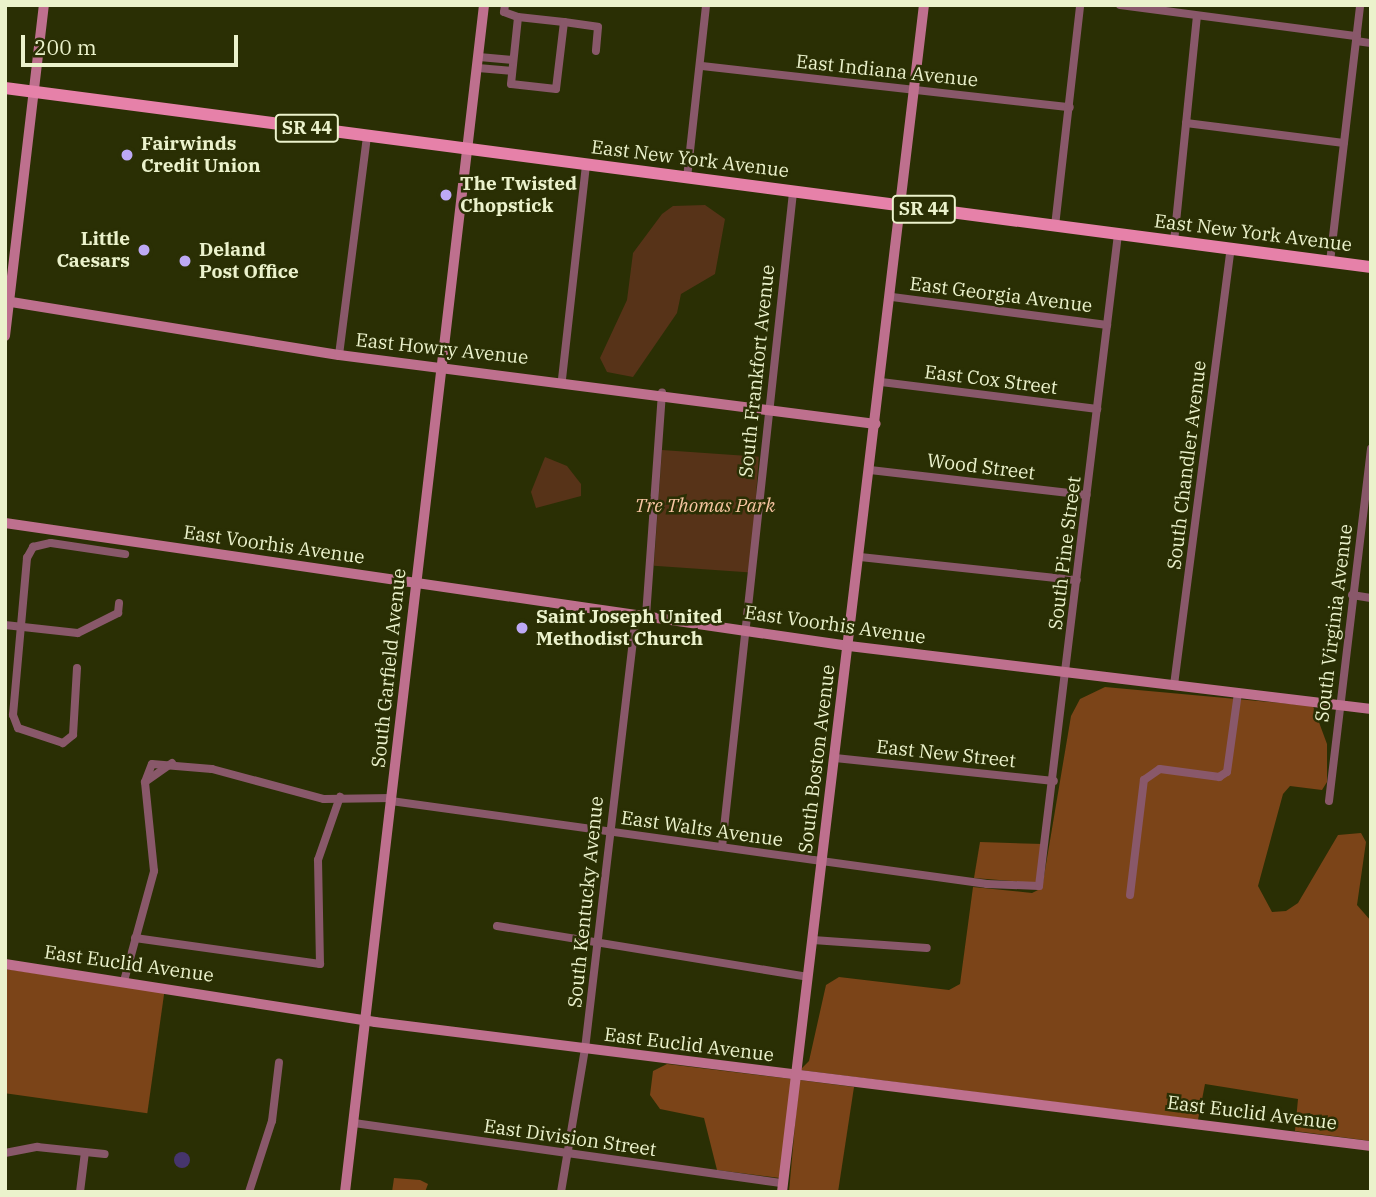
<!DOCTYPE html>
<style>
body{margin:0}
#map{position:relative;width:1376px;height:1197px;overflow:hidden;background:#2a2f04;font-family:"IBM Plex Serif",serif}
div>[style]{position:absolute}
.green>*{inset:0;background:#573318;transform-origin:0 0}
.forest>*{inset:0;background:#7b4418;transform-origin:0 0}
.water>*{inset:0;background:#46356d}
.round{border-radius:50%}
.street>*{height:8px;margin:-4px;padding:0 4px;transform-origin:4px;border-radius:4px;background:#89586a}
.secondary>*{height:10px;margin:-5px;padding:0 5px;transform-origin:5px;border-radius:5px;background:#be708e}
.primary>*{height:12px;margin:-6px;padding:0 6px;transform-origin:6px;border-radius:6px;background:#e681a9}
.dots>*{width:19px;height:19px;translate:-50% -50%;box-sizing:border-box;border:4px solid #2a2f04;border-radius:50%}
span{translate:-50% -50%;white-space:nowrap;text-align:center;line-height:1.15;-webkit-text-stroke:5px #2a2f04;paint-order:stroke}
.shield-label span{padding:2px 5px;background:#2a2f04;border:2px solid;border-radius:5px;-webkit-text-stroke-width:0}
.shield-label{font-size:18px;color:#ebf2cc;font-weight:700}
.street-label{font-size:19px;color:#ebf2cc}
.poi-label{font-size:19px;color:#ebf2cc;font-weight:700}
.left{translate:0 -50%;text-align:left}
.right{translate:-100% -50%;text-align:right}
.park-label{font-size:19px;color:#f7c5a2;font-style:italic}
.frame{position:absolute;inset:0;border:7px solid #ebf2cc;pointer-events:none}
.scale{position:absolute;left:21px;top:35px;width:217px;height:32px;box-sizing:border-box;border:4px solid #ebf2cc;border-top:0;padding-left:9px;font-size:21px;line-height:24px;white-space:nowrap;color:#ebf2cc;-webkit-text-stroke:5px #2a2f04;paint-order:stroke}
</style>
<div id="map">
<div class="green">
<div style="clip-path:polygon(705px 205px,725px 219px,715px 274px,681px 294px,677px 313px,633px 377px,607px 372px,600px 358px,627px 300px,633px 253px,662px 214px,673px 206px)"></div>
<div style="left:662px;top:450px;width:97px;height:116px;rotate:4deg"></div>
<div style="clip-path:polygon(545px 457px,567px 466px,581px 484px,581px 496px,536px 508px,531px 492px)"></div>
</div>
<div class="forest">
<div style="clip-path:polygon(1105px 687px,1313px 706px,1327px 744px,1327px 782px,1322px 790px,1290px 786px,1283px 794px,1258px 886px,1272px 912px,1286px 911px,1298px 903px,1338px 835px,1361px 833px,1366px 842px,1357px 905px,1371px 921px,1371px 1141px,1295px 1131px,1298px 1099px,1205px 1084px,1198px 1120px,800px 1070px,809px 1061px,826px 985px,839px 977px,949px 990px,960px 984px,973px 887px,1032px 893px,1042px 888px,1071px 716px,1080px 699px)"></div>
<div style="clip-path:polygon(980px 842px,1043px 844px,1036px 883px,974px 878px)"></div>
<div style="left:5px;top:969px;width:161px;height:123px;rotate:8deg"></div>
<div style="clip-path:polygon(667px 1064px,792px 1079px,780px 1178px,717px 1170px,704px 1118px,660px 1109px,650px 1095px,653px 1071px)"></div>
<div style="clip-path:polygon(799px 1080px,854px 1087px,838px 1192px,789px 1192px)"></div>
<div style="clip-path:polygon(394px 1178px,420px 1180px,428px 1184px,425px 1192px,392px 1192px)"></div>
</div>
<div class="water">
<div class="round" style="left:174px;top:1152px;width:16px;height:16px"></div>
</div>
<div class="street">
<div style="left:505px;top:5px;width:7px;rotate:98deg"></div>
<div style="left:504px;top:12px;width:15px;rotate:20deg"></div>
<div style="left:518px;top:17px;width:46px;rotate:6.2deg"></div>
<div style="left:564px;top:22px;width:67px;rotate:96.8deg"></div>
<div style="left:556px;top:89px;width:45px;rotate:-173.7deg"></div>
<div style="left:511px;top:84px;width:67px;rotate:-84deg"></div>
<div style="left:1120px;top:5px;width:239px;rotate:7.5deg"></div>
<div style="left:564px;top:22px;width:34px;rotate:8deg"></div>
<div style="left:598px;top:27px;width:24px;rotate:95deg"></div>
<div style="left:1356px;top:41px;width:15px;rotate:8deg"></div>
<div style="left:479px;top:57px;width:34px;rotate:5deg"></div>
<div style="left:702px;top:66px;width:370px;rotate:6.4deg"></div>
<div style="left:478px;top:68px;width:34px;rotate:5deg"></div>
<div style="left:1186px;top:123px;width:159px;rotate:7.2deg"></div>
<div style="left:687px;top:178px;width:174px;rotate:-83.7deg"></div>
<div style="left:1055px;top:226px;width:222px;rotate:-83.5deg"></div>
<div style="left:1174px;top:242px;width:227px;rotate:-84.2deg"></div>
<div style="left:1330px;top:262px;width:259px;rotate:-83.3deg"></div>
<div style="left:892px;top:297px;width:217px;rotate:7.4deg"></div>
<div style="left:339px;top:355px;width:221px;rotate:-82.7deg"></div>
<div style="left:562px;top:379px;width:215px;rotate:-83.6deg"></div>
<div style="left:881px;top:382px;width:218px;rotate:7.1deg"></div>
<div style="left:870px;top:470px;width:218px;rotate:6.6deg"></div>
<div style="left:860px;top:557px;width:218px;rotate:6.1deg"></div>
<div style="left:1352px;top:595px;width:19px;rotate:9deg"></div>
<div style="left:646px;top:616px;width:224px;rotate:-85.9deg"></div>
<div style="left:5px;top:625px;width:73px;rotate:6.3deg"></div>
<div style="left:78px;top:633px;width:45px;rotate:-26.6deg"></div>
<div style="left:118px;top:613px;width:10px;rotate:-84deg"></div>
<div style="left:77px;top:668px;width:67px;rotate:93.4deg"></div>
<div style="left:73px;top:735px;width:13px;rotate:141deg"></div>
<div style="left:63px;top:743px;width:47px;rotate:-161.6deg"></div>
<div style="left:18px;top:728px;width:14px;rotate:-111deg"></div>
<div style="left:13px;top:715px;width:158px;rotate:-84.9deg"></div>
<div style="left:27px;top:558px;width:13px;rotate:-61deg"></div>
<div style="left:33px;top:547px;width:18px;rotate:-13deg"></div>
<div style="left:51px;top:543px;width:75px;rotate:8.5deg"></div>
<div style="left:1174px;top:685px;width:440px;rotate:-82.6deg"></div>
<div style="left:835px;top:758px;width:220px;rotate:6deg"></div>
<div style="left:145px;top:782px;width:33px;rotate:-35deg"></div>
<div style="left:391px;top:801px;width:602px;rotate:7.93deg"></div>
<div style="left:987px;top:884px;width:52px;rotate:2.2deg"></div>
<div style="left:1039px;top:886px;width:657px;rotate:-83.09deg"></div>
<div style="left:1329px;top:801px;width:355px;rotate:-83.2deg"></div>
<div style="left:722px;top:847px;width:659px;rotate:-83.81deg"></div>
<div style="left:1130px;top:895px;width:116px;rotate:-83.1deg"></div>
<div style="left:1144px;top:780px;width:19px;rotate:-35deg"></div>
<div style="left:1160px;top:769px;width:60px;rotate:7.7deg"></div>
<div style="left:1219px;top:777px;width:9px;rotate:-32deg"></div>
<div style="left:1227px;top:772px;width:80px;rotate:-82.1deg"></div>
<div style="left:497px;top:926px;width:315px;rotate:9.3deg"></div>
<div style="left:135px;top:938px;width:187px;rotate:8deg"></div>
<div style="left:320px;top:964px;width:104px;rotate:-91.1deg"></div>
<div style="left:318px;top:860px;width:67px;rotate:-70.8deg"></div>
<div style="left:813px;top:940px;width:114px;rotate:4deg"></div>
<div style="left:124px;top:981px;width:114px;rotate:-74.7deg"></div>
<div style="left:154px;top:871px;width:89px;rotate:-95.8deg"></div>
<div style="left:145px;top:782px;width:19px;rotate:-69deg"></div>
<div style="left:152px;top:764px;width:60px;rotate:4.8deg"></div>
<div style="left:212px;top:769px;width:116px;rotate:15deg"></div>
<div style="left:324px;top:799px;width:68px;rotate:-0.8deg"></div>
<div style="left:354px;top:1123px;width:433px;rotate:8deg"></div>
<div style="left:5px;top:1153px;width:33px;rotate:-11deg"></div>
<div style="left:37px;top:1147px;width:68px;rotate:5.9deg"></div>
<div style="left:80px;top:1192px;width:40px;rotate:-82.9deg"></div>
<div style="left:249px;top:1192px;width:75px;rotate:-72.1deg"></div>
<div style="left:272px;top:1121px;width:59px;rotate:-83.2deg"></div>
<div style="left:561px;top:1192px;width:145px;rotate:-80.5deg"></div>
<div style="left:585px;top:1049px;width:437px;rotate:-83.3deg"></div>
</div>
<div class="secondary">
<div style="left:5px;top:301px;width:338px;rotate:9.2deg"></div>
<div style="left:339px;top:355px;width:541px;rotate:7.32deg"></div>
<div style="left:5px;top:336px;width:333px;rotate:-83.3deg"></div>
<div style="left:5px;top:523px;width:853px;rotate:8.29deg"></div>
<div style="left:849px;top:646px;width:526px;rotate:6.88deg"></div>
<div style="left:5px;top:964px;width:375px;rotate:8.9deg"></div>
<div style="left:375px;top:1022px;width:1004px;rotate:7.1deg"></div>
<div style="left:345px;top:1192px;width:1195px;rotate:-83.32deg"></div>
<div style="left:782px;top:1192px;width:1195px;rotate:-83.18deg"></div>
</div>
<div class="primary">
<div style="left:5px;top:88px;width:1378px;rotate:7.47deg"></div>
</div>
<div class="dots">
<div style="left:127px;top:155px;background:#bda9f5"></div>
<div style="left:446px;top:195px;background:#bda9f5"></div>
<div style="left:144px;top:250px;background:#bda9f5"></div>
<div style="left:185px;top:261px;background:#bda9f5"></div>
<div style="left:522px;top:628px;background:#bda9f5"></div>
</div>
<div class="shield-label">
<span style="left:307px;top:128px">SR 44</span>
<span style="left:924px;top:209px">SR 44</span>
</div>
<div class="street-label">
<span style="left:887px;top:71px;rotate:6deg">East Indiana Avenue</span>
<span style="left:690px;top:159px;rotate:7deg">East New York Avenue</span>
<span style="left:1253px;top:233px;rotate:7deg">East New York Avenue</span>
<span style="left:1001px;top:295px;rotate:7deg">East Georgia Avenue</span>
<span style="left:442px;top:349px;rotate:6deg">East Howry Avenue</span>
<span style="left:757px;top:371px;rotate:-84deg">South Frankfort Avenue</span>
<span style="left:991px;top:380px;rotate:7deg">East Cox Street</span>
<span style="left:1187px;top:465px;rotate:-83deg">South Chandler Avenue</span>
<span style="left:981px;top:467px;rotate:7deg">Wood Street</span>
<span style="left:274px;top:545px;rotate:8deg">East Voorhis Avenue</span>
<span style="left:1065px;top:553px;rotate:-83deg">South Pine Street</span>
<span style="left:1334px;top:623px;rotate:-83deg">South Virginia Avenue</span>
<span style="left:835px;top:625px;rotate:8deg">East Voorhis Avenue</span>
<span style="left:389px;top:668px;rotate:-84deg">South Garfield Avenue</span>
<span style="left:946px;top:754px;rotate:6deg">East New Street</span>
<span style="left:817px;top:759px;rotate:-83deg">South Boston Avenue</span>
<span style="left:702px;top:829px;rotate:8deg">East Walts Avenue</span>
<span style="left:586px;top:902px;rotate:-84deg">South Kentucky Avenue</span>
<span style="left:129px;top:964px;rotate:8deg">East Euclid Avenue</span>
<span style="left:689px;top:1045px;rotate:7deg">East Euclid Avenue</span>
<span style="left:1252px;top:1113px;rotate:7deg">East Euclid Avenue</span>
<span style="left:570px;top:1138px;rotate:8deg">East Division Street</span>
</div>
<div class="poi-label">
<span class="left" style="left:141px;top:155px">Fairwinds<br>Credit Union</span>
<span class="left" style="left:460px;top:195px">The Twisted<br>Chopstick</span>
<span class="right" style="left:130px;top:250px">Little<br>Caesars</span>
<span class="left" style="left:199px;top:261px">Deland<br>Post Office</span>
<span class="left" style="left:536px;top:628px">Saint Joseph United<br>Methodist Church</span>
</div>
<div class="park-label">
<span style="left:705px;top:506px">Tre Thomas Park</span>
</div>
<div class="frame"></div>
<div class="scale">200 m</div>
</div>
